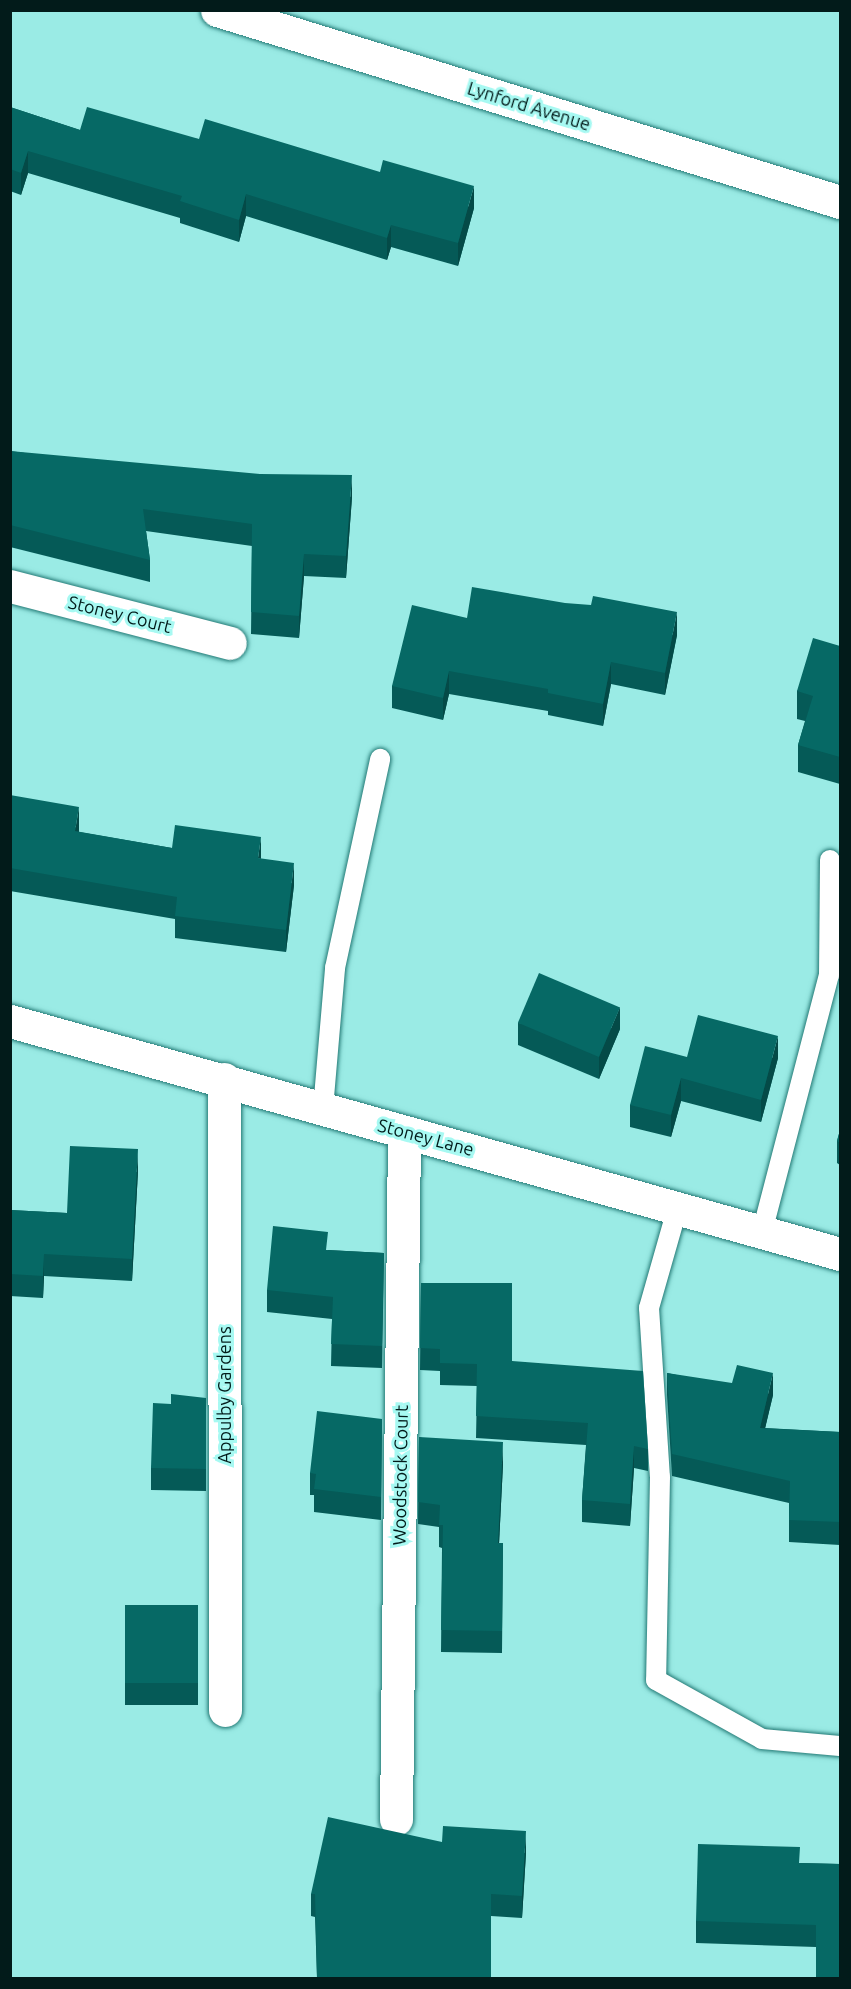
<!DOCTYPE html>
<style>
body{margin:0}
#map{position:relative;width:851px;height:1989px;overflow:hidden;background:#9aebe5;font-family:Ubuntu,sans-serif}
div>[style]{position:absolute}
.roads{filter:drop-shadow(0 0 2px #237975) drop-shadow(0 0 2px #237975)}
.lane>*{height:20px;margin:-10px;padding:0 10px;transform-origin:10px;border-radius:10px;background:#fff}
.street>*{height:33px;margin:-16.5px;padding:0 16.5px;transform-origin:16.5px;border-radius:16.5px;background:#fff}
.secondary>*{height:33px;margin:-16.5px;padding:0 16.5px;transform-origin:16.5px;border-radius:16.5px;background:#fff}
.wall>*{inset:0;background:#055a57;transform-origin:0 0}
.shaded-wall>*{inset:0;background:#044a47}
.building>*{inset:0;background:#066965;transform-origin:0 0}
span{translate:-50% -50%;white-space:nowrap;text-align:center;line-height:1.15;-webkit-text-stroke:6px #a7f9f2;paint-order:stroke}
.street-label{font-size:18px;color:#021b1a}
.frame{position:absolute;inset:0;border:12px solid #021b1a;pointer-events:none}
</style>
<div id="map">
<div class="roads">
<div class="lane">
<div style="left:323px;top:1109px;width:142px;rotate:-85.1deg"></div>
<div style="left:335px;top:968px;width:214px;rotate:-77.8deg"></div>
<div style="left:678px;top:1206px;width:106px;rotate:105.9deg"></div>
<div style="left:649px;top:1308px;width:169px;rotate:86.3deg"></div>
<div style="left:660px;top:1477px;width:203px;rotate:91.1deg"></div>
<div style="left:656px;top:1680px;width:121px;rotate:29.1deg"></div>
<div style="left:762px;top:1739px;width:78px;rotate:5.1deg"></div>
<div style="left:762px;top:1232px;width:266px;rotate:-75.4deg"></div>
<div style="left:829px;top:975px;width:115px;rotate:-89.5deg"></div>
</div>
<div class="street">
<div style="left:217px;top:10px;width:652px;rotate:17.13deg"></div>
<div style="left:10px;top:586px;width:227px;rotate:14.5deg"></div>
<div style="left:224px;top:1079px;width:631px;rotate:89.91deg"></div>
<div style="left:396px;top:1819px;width:687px;rotate:-89.33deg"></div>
</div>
<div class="secondary">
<div style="left:10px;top:1021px;width:862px;rotate:15.68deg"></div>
</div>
</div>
<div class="wall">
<div style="clip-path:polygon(10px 107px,80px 130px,199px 139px,474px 208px,458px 266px,391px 247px,387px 260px,246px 216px,239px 242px,180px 223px,180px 218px,28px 173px,21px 195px,10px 191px)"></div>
<div style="clip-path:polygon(10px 451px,352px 497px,346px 578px,304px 576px,299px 638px,251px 634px,252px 546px,146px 531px,150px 560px,150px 582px,10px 547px)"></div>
<div style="clip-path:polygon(467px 618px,677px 635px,665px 695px,611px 684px,603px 726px,548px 715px,548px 711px,449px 694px,443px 720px,392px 708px,392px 686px)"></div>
<div style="clip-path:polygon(840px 646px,840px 784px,798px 772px,798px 745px,805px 721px,797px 719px,797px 691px)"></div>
<div style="clip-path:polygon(10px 795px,79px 829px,79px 832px,172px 848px,261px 859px,294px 885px,286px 952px,175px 938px,175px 919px,10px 891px)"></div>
<div style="clip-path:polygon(518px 1023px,620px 1029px,599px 1079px,518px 1045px)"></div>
<div style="clip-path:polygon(687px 1057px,778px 1058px,761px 1122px,681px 1101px,671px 1137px,630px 1127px,630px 1105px)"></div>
<div style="clip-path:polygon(840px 1130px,840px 1165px,837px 1163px,837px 1141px)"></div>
<div style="clip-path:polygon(138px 1171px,132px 1281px,44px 1276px,43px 1298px,10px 1296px,10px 1210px,67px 1213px)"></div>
<div style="clip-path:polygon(328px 1250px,384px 1253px,382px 1368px,331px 1366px,332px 1319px,267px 1312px,267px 1290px)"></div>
<div style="clip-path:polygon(421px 1283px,512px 1361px,648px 1449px,648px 1471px,634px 1468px,630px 1526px,582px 1522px,582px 1500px,586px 1445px,476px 1438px,477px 1386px,440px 1385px,440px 1371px,420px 1370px)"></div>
<div style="clip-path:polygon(667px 1373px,773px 1395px,765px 1428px,840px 1432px,840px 1545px,789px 1542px,789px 1503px,672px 1476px,667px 1395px)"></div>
<div style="clip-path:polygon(206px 1398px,206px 1491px,151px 1490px,151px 1468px,171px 1404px)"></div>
<div style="clip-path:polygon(382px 1419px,381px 1520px,314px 1512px,314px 1495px,310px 1495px,310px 1473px)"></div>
<div style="clip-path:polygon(419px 1437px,503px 1464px,499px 1543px,503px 1543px,502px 1653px,441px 1652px,442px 1548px,439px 1547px,439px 1527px,418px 1524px)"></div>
<div style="left:125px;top:1605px;width:73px;height:100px"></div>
<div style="clip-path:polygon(442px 1842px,526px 1853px,522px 1918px,491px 1916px,491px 1978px,317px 1978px,315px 1917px,311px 1916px,311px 1894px)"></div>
<div style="clip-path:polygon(800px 1863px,840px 1864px,816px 1947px,696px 1943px,696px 1921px)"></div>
</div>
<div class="shaded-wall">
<div style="clip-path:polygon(28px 151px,28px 173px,21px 195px,21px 173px)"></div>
<div style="clip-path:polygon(474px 186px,474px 208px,458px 266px,458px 243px)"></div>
<div style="clip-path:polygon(246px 194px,246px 216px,239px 242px,239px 220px)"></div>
<div style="clip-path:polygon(391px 225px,391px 247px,387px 260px,387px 238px)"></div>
<div style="clip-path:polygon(352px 475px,352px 497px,346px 578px,346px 556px)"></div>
<div style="clip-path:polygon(304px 554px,304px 576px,299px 638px,299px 616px)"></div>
<div style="clip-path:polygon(677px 612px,677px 635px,665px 695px,665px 673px)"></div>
<div style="clip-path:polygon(611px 662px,611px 684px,603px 726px,603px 704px)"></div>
<div style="clip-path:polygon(449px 671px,449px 694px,443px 720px,443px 698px)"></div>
<div style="clip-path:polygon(79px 807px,79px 829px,75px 853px,75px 831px)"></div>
<div style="clip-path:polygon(261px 837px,261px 859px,258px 858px)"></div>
<div style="clip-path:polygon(294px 863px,294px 885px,286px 952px,286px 930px)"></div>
<div style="clip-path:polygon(620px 1007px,620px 1029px,599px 1079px,599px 1057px)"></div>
<div style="clip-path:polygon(778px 1036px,778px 1058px,761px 1122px,761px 1100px)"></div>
<div style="clip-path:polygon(681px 1078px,681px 1101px,671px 1137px,671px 1115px)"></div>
<div style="clip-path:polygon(138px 1149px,138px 1171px,132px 1281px,132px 1259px)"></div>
<div style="clip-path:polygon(44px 1254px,44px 1276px,43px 1298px,43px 1276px)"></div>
<div style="clip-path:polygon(773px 1373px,773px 1395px,760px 1450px,760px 1428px)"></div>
<div style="clip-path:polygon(503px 1442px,503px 1464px,498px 1565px,498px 1543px)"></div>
<div style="clip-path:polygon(634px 1446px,634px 1468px,630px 1526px,630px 1504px)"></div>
<div style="clip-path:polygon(526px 1831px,526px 1853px,522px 1918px,522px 1896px)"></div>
</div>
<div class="building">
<div style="clip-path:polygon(10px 107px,80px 130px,87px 107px,199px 139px,205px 119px,380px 172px,383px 160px,474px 186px,458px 243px,391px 225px,387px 238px,246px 194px,239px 220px,180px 201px,182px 196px,28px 151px,21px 173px,10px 169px)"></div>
<div style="clip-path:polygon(10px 451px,260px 474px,352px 475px,346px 556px,304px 554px,299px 616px,251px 612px,252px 524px,143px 509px,150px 560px,10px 525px)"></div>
<div style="clip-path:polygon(472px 587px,565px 603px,591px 605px,593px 596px,677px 612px,665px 673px,611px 662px,603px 704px,548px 693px,548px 689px,449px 671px,443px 698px,392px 686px,412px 605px,467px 618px)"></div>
<div style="clip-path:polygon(813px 638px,840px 646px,840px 757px,798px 745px,813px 696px,797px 691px)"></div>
<div style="clip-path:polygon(10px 795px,79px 807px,75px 831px,172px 848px,175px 825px,261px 837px,258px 858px,294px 863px,286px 930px,175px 916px,177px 897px,10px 868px)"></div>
<div style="left:539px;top:973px;width:88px;height:54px;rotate:23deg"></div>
<div style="clip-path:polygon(698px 1015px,778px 1036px,761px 1100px,681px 1078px,671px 1115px,630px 1105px,645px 1046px,687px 1057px)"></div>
<div style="clip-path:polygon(840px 1130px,840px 1143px,837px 1141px)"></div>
<div style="clip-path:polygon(70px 1146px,138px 1149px,132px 1259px,44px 1254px,43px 1276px,10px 1274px,10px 1210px,67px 1213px)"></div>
<div style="clip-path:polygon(273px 1226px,328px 1232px,326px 1250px,384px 1253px,382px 1346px,331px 1344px,333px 1297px,267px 1290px)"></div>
<div style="clip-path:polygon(421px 1283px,512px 1283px,512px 1361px,643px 1371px,648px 1449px,634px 1446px,630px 1504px,582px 1500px,588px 1423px,476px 1416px,477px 1364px,440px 1363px,440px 1349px,420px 1348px)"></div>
<div style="clip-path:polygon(737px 1365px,773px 1373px,760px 1428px,840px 1432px,840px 1522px,789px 1520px,790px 1481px,672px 1454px,667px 1373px,732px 1383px)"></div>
<div style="clip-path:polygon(171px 1394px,206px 1398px,206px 1469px,151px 1468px,153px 1403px,171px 1404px)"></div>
<div style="clip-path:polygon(317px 1411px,382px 1419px,381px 1497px,314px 1489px,316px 1474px,310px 1473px)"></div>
<div style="clip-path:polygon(419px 1437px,503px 1442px,498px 1543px,503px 1543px,502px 1631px,441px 1630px,443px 1525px,439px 1525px,440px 1505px,418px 1502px)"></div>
<div style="left:125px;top:1605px;width:73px;height:78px"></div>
<div style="clip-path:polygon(328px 1817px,442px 1842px,443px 1826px,526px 1831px,522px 1896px,491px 1894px,491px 1978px,317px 1978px,315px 1894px,311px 1894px)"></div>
<div style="clip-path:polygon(698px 1844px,800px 1847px,799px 1863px,840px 1864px,840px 1978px,816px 1978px,816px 1925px,696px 1921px)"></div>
</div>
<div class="street-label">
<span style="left:529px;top:106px;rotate:17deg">Lynford Avenue</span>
<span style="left:120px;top:614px;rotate:14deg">Stoney Court</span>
<span style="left:426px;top:1137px;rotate:15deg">Stoney Lane</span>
<span style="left:224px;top:1395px;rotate:-90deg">Appulby Gardens</span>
<span style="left:400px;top:1475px;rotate:-89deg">Woodstock Court</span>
</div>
<div class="frame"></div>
</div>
